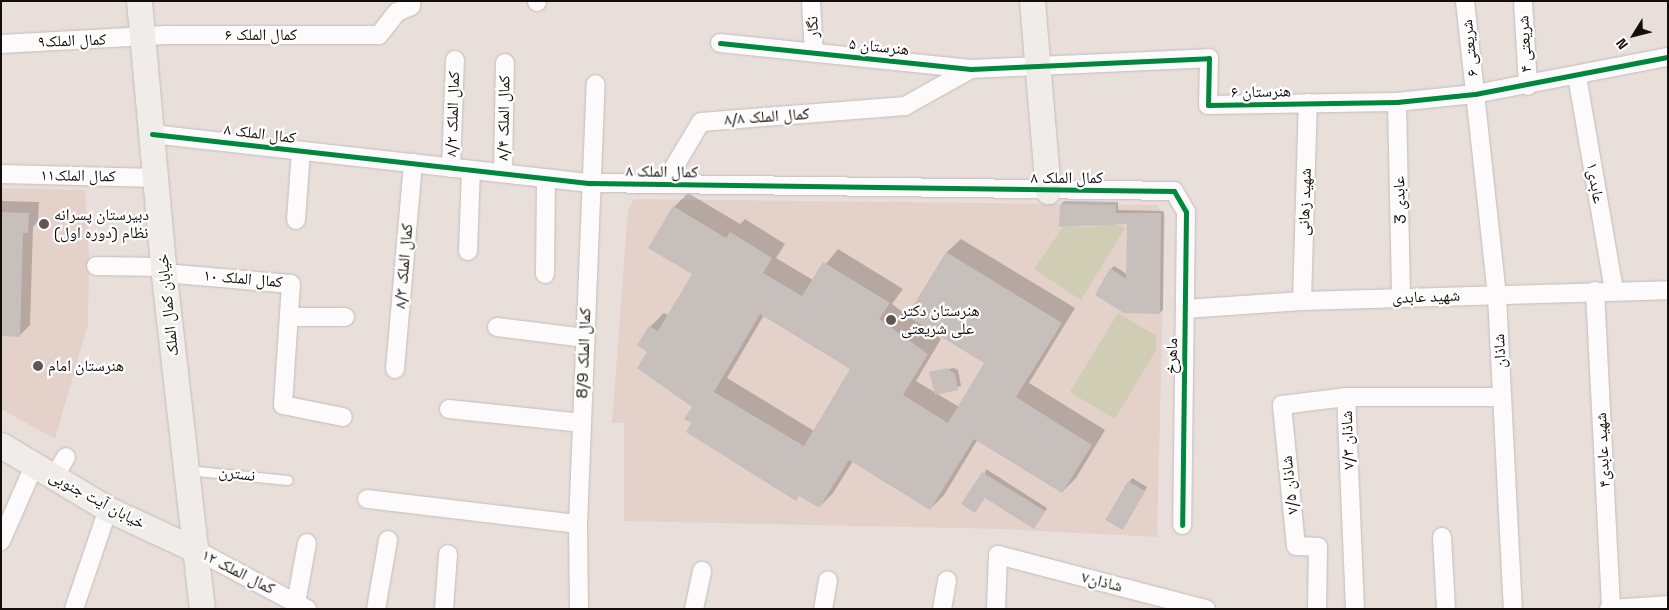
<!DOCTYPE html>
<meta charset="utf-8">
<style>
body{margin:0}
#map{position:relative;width:1669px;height:610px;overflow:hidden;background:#e8dfdb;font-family:"Space Grotesk","Noto Naskh Arabic",sans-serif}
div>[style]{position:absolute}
.built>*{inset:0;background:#e4d1ca}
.green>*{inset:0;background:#cfcdb3}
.shadow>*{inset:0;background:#0003}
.building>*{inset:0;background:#c6bfbc;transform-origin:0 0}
.roads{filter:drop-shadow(0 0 1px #c4bcb9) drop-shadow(0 0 1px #c4bcb9)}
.lane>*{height:9px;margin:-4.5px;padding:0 4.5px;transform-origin:4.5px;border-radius:4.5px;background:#fcfafa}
.street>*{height:18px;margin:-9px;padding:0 9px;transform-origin:9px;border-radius:9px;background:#fcfafa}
.secondary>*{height:25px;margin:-12.5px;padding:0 12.5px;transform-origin:12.5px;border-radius:12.5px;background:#efece9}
.cycleway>*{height:5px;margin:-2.5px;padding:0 2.5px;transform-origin:2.5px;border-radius:2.5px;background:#00873e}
.dots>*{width:14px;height:14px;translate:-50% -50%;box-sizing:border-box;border:2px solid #fff;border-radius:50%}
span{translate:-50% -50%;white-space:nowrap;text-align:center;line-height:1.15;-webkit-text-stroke:4.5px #fff;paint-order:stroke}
.street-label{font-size:16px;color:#130d0b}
.poi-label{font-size:16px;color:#130d0b}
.left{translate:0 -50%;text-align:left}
.frame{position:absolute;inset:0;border:2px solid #130d0b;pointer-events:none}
.north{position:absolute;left:1609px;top:10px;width:50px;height:50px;-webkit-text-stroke:4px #fff;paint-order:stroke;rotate:234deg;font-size:14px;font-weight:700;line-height:20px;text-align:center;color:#130d0b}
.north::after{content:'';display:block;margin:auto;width:18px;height:22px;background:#130d0b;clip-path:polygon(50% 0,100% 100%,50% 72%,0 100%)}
</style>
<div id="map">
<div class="built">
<div style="clip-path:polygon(1px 188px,85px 190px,89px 258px,88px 324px,55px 439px,1px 409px)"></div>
<div style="clip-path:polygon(634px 199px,1156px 205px,1165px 216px,1157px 537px,1004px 529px,624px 521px,624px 423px,612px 423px,628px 210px)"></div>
</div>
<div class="green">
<div style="clip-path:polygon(1097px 224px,1115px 224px,1125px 228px,1081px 300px,1034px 269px,1063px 227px,1097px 227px)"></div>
<div style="clip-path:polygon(1118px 313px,1156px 336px,1156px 350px,1115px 419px,1070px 392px)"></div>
</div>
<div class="shadow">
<div style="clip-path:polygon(evenodd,688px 193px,740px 224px,745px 219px,785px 244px,776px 258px,813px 280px,838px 249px,903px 289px,892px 304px,908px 316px,947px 252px,961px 239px,1075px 308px,1029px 383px,1105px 430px,1076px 478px,1062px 492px,978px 439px,944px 495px,930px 509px,853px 461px,833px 493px,819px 507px,693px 423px,693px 406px,649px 352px,650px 327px,664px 313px,668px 315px,694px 274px,674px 207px,688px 193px,764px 315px,852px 368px,814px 431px,727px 378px,764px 315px,688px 193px,929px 328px,986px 363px,959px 407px,936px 393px,961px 386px,958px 370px,954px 368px,931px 372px,936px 393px,916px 381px,941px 339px,929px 328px)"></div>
<div style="clip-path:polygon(1px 201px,39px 202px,38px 221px,33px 227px,30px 325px,19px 336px,1px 336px)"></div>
<div style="clip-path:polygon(1064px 201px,1118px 202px,1118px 210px,1164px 211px,1163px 310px,1159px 313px,1111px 269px,1114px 266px,1128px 275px,1128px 223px,1061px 204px)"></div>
<div style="clip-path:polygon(986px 469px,1047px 508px,1037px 524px,985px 497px,975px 511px)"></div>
<div style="clip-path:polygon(1132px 478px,1147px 487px,1124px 525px,1106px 519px)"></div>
</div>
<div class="building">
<div style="clip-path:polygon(1060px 204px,1116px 205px,1116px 213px,1161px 213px,1160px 314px,1124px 313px,1095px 295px,1110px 268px,1126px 279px,1127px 224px,1059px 227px)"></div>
<div style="clip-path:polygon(evenodd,673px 206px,726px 238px,730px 232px,772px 258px,763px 273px,802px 296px,823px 262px,890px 303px,879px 319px,928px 354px,903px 395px,948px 423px,984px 363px,907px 316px,946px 252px,1062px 323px,1016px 397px,1092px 445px,1062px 493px,974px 439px,930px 510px,849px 460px,819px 508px,799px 496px,796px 501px,686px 432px,691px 423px,684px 419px,692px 407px,637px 368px,647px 352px,637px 345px,649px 326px,658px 331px,692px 274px,648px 248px,673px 206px,760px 314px,850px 369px,804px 446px,714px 392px,760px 314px)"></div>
<div style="clip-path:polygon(1px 212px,29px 213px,28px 233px,23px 233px,20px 337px,1px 336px)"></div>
<div style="clip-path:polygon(947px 368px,955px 374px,958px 390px,935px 395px,929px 372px)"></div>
<div style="clip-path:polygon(982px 472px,1045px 511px,1034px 529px,985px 498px,975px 513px,961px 504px)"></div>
<div style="left:1128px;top:481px;width:20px;height:45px;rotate:30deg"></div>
</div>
<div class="roads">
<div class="lane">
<div style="left:187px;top:470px;width:101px;rotate:5.7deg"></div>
</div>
<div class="street">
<div style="left:811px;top:1px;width:52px;rotate:86.7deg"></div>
<div style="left:1465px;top:1px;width:297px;rotate:83.8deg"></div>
<div style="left:1497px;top:296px;width:313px;rotate:87.1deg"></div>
<div style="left:1523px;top:1px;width:85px;rotate:86.6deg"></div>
<div style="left:537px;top:2px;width:1px;rotate:-90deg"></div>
<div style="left:720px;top:43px;width:252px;rotate:5.9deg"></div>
<div style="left:971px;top:69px;width:238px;rotate:-2.6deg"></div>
<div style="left:1209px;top:58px;width:47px;rotate:91.2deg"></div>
<div style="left:1208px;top:105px;width:189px;rotate:-0.9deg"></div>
<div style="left:1397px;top:102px;width:78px;rotate:-5.9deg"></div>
<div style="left:1475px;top:94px;width:197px;rotate:-10.9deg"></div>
<div style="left:1px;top:44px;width:165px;rotate:-3.1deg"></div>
<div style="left:166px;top:35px;width:213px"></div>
<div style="left:379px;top:35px;width:29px;rotate:-52deg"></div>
<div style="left:397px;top:12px;width:15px;rotate:-23deg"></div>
<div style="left:411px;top:6px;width:5px;rotate:-90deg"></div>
<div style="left:1577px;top:76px;width:218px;rotate:80.2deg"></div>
<div style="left:1397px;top:102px;width:196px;rotate:88.8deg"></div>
<div style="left:152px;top:134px;width:441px;rotate:6.4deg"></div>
<div style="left:590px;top:183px;width:584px;rotate:0.78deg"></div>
<div style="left:1174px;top:191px;width:24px;rotate:60deg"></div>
<div style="left:1186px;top:212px;width:313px;rotate:90.7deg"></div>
<div style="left:451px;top:168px;width:108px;rotate:-87.9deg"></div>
<div style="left:503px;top:173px;width:110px;rotate:-89deg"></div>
<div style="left:1px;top:174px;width:154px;rotate:1.5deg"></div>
<div style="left:664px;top:184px;width:72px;rotate:-59.2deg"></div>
<div style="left:701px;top:122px;width:205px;rotate:-4.5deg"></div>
<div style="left:905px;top:106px;width:76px;rotate:-29.3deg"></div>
<div style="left:296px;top:220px;width:69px;rotate:-85.9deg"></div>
<div style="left:468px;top:251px;width:81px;rotate:-87.9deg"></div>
<div style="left:96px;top:266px;width:67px;rotate:0.9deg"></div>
<div style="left:164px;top:273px;width:127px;rotate:5deg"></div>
<div style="left:291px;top:284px;width:121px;rotate:93.8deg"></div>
<div style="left:283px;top:405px;width:61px;rotate:11.3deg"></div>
<div style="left:545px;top:274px;width:96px;rotate:-89.4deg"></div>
<div style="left:1595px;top:291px;width:317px;rotate:87.1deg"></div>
<div style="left:1302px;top:301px;width:198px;rotate:-88.3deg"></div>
<div style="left:1185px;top:309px;width:117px;rotate:-3.9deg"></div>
<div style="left:1302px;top:301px;width:366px;rotate:-1.7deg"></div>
<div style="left:289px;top:317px;width:56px"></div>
<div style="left:497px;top:327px;width:89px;rotate:7.1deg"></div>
<div style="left:395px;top:369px;width:207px;rotate:-85deg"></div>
<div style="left:449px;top:409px;width:134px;rotate:6deg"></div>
<div style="left:54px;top:477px;width:23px;rotate:-59deg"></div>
<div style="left:367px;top:499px;width:212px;rotate:6.8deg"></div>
<div style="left:1442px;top:537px;width:72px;rotate:86.8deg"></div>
<div style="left:1px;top:541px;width:82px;rotate:-66.3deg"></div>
<div style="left:196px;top:550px;width:126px;rotate:28deg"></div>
<div style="left:74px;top:609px;width:106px;rotate:-71.2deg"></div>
<div style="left:295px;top:609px;width:67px;rotate:-79.7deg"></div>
<div style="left:376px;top:609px;width:70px;rotate:-80.1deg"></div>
<div style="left:444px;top:609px;width:55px;rotate:-85.8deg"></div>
<div style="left:579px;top:609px;width:85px;rotate:-90.7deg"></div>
<div style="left:578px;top:524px;width:440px;rotate:-87.7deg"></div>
<div style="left:694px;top:609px;width:39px;rotate:-78deg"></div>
<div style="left:823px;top:609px;width:29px;rotate:-80deg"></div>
<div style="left:942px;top:609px;width:29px;rotate:-80deg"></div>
<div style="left:996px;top:609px;width:54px;rotate:-87.9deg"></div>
<div style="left:998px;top:555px;width:215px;rotate:14.6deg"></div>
<div style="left:1317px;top:609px;width:62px;rotate:-89.1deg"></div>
<div style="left:1318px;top:547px;width:22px;rotate:-177deg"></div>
<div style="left:1296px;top:546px;width:142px;rotate:-95.7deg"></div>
<div style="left:1282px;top:405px;width:64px;rotate:-7.1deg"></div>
<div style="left:1355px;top:609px;width:212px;rotate:-92.4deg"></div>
<div style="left:1346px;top:397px;width:156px"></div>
<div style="left:1609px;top:609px;width:59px;rotate:-3.9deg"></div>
</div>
<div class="secondary">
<div style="left:139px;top:1px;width:267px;rotate:84.8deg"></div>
<div style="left:163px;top:267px;width:344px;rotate:83.5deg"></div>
<div style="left:1032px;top:1px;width:191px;rotate:85.2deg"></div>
<div style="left:1px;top:445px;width:125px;rotate:30.9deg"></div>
<div style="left:108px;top:509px;width:97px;rotate:25deg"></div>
</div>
</div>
<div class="cycleway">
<div style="left:720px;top:43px;width:252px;rotate:5.9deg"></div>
<div style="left:971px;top:69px;width:238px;rotate:-2.6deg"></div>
<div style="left:1209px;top:58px;width:47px;rotate:91.2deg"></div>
<div style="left:1208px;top:105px;width:189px;rotate:-0.9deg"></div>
<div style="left:1397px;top:102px;width:78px;rotate:-5.9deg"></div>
<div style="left:1475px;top:94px;width:197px;rotate:-10.9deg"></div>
<div style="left:152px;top:134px;width:441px;rotate:6.4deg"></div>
<div style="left:590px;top:183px;width:584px;rotate:0.78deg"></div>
<div style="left:1174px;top:191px;width:24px;rotate:60deg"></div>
<div style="left:1186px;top:212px;width:313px;rotate:90.7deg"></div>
</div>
<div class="dots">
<div style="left:44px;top:224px;background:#5e5654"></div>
<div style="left:891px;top:320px;background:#5e5654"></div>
<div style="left:38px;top:366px;background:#5e5654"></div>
</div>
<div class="street-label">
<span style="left:813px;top:27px;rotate:-93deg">نگار</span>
<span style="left:261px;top:35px">کمال الملک ۶</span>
<span style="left:72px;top:41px;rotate:-2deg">کمال الملک۹</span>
<span style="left:1525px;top:44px;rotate:-93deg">شریعتی ۴</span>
<span style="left:879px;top:47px;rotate:6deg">هنرستان ۵</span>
<span style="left:1470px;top:48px;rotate:-96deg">شریعتی ۶</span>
<span style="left:1261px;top:92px;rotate:-1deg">هنرستان ۶</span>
<span style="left:453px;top:114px;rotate:-88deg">کمال الملک ۸/۲</span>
<span style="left:767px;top:117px;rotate:-4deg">کمال الملک ۸/۸</span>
<span style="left:504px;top:118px;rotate:-89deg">کمال الملک ۸/۴</span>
<span style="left:260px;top:134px;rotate:7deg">کمال الملک ۸</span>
<span style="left:662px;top:172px;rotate:1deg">کمال الملک ۸</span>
<span style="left:78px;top:176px;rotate:1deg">کمال الملک۱۱</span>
<span style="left:1067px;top:178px">کمال الملک ۸</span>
<span style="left:1595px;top:183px;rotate:80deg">عابدی۱</span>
<span style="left:1400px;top:200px;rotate:-92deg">عابدی 3</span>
<span style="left:1305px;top:202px;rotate:-88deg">شهید زهانی</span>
<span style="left:404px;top:266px;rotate:-85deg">کمال الملک ۸/۳</span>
<span style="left:243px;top:279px;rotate:5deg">کمال الملک ۱۰</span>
<span style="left:1426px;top:297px;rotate:-2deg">شهید عابدی</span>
<span style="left:168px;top:305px;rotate:-96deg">خیابان کمال الملک</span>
<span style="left:1500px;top:351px;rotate:-93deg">شاذان</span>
<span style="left:584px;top:353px;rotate:-88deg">کمال الملک 8/9</span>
<span style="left:1172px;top:356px;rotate:-89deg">ماهرخ</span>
<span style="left:1348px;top:440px;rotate:-92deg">شاذان ۷/۳</span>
<span style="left:1603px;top:450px;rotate:-93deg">شهید عابدی۴</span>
<span style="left:237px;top:474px;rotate:7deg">نسترن</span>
<span style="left:1290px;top:485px;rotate:-96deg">شاذان ۷/۵</span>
<span style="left:97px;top:500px;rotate:28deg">خیابان آیت جنوبی</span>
<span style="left:238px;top:572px;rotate:27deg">کمال الملک ۱۲</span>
<span style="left:1102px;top:582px;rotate:14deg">شاذان۷</span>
</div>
<div class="poi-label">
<span class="left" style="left:54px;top:224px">دبیرستان پسرانه<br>نظام (دوره اول)</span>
<span class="left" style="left:901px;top:320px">هنرستان دکتر<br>علی شریعتی</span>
<span class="left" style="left:48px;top:366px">هنرستان امام</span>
</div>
<div class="frame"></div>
<div class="north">N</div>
</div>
